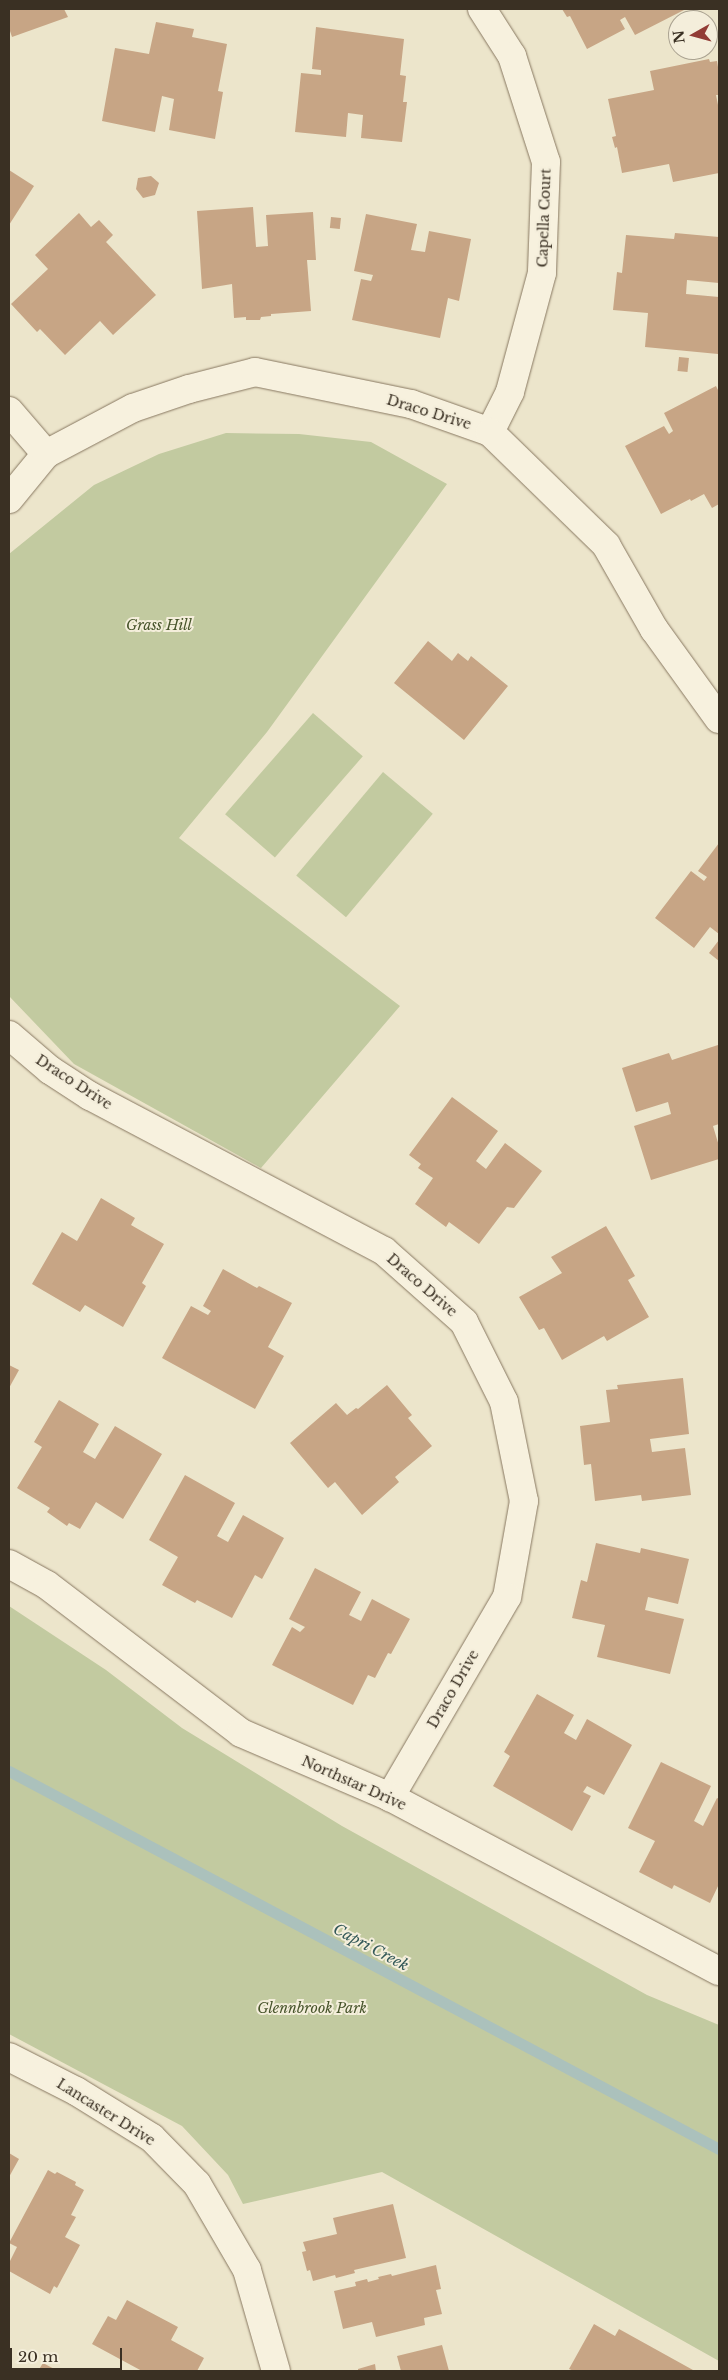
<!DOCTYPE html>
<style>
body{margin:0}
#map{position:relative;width:728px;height:2380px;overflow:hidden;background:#ece5cb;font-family:"Libre Baskerville",serif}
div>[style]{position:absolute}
.green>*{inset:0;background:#c2caa0;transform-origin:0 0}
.stream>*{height:11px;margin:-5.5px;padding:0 5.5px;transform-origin:5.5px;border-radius:5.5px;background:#abc1bc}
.building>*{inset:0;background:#c7a585;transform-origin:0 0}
.roads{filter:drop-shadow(0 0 1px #887861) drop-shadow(0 0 1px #887861)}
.street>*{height:28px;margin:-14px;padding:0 14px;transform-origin:14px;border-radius:14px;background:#f7f1de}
span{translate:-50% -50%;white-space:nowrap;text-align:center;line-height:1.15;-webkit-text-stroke:4px #f4eedb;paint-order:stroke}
.street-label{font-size:14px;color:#3a3023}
.park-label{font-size:14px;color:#47542b;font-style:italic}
.water-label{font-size:15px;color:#335858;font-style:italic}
.frame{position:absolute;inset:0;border:10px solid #3a3023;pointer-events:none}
.north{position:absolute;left:668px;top:10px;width:50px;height:50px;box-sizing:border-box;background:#f4eedb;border:1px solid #aaa291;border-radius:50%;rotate:263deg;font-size:14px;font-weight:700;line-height:20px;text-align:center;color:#3a3023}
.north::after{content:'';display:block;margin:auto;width:18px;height:22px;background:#923c35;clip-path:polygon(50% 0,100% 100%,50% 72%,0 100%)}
.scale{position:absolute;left:10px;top:2348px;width:112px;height:22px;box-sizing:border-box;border:2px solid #3a3023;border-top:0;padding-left:6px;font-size:15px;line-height:18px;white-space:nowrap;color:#3a3023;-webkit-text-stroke:4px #f4eedb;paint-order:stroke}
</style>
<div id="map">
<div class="green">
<div style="clip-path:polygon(226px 433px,299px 434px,371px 442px,447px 484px,267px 732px,179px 838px,400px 1006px,261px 1168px,74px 1064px,9px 996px,9px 554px,94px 485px,159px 454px)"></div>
<div style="left:313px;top:713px;width:66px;height:134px;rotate:41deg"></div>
<div style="left:383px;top:772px;width:65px;height:135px;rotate:40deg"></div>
<div style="clip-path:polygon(9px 1606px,106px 1670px,182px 1728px,342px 1826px,647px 1995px,719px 2025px,719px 2361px,382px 2172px,243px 2204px,228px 2175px,182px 2126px,9px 2034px)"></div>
</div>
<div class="stream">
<div style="left:9px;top:1771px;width:804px;rotate:28.03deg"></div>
</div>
<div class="building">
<div style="clip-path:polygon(9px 9px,64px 9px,68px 17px,12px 37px,9px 28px)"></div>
<div style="clip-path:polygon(562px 9px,686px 9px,635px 35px,625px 17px,620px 20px,625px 29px,587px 49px,570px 16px,567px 17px)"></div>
<div style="clip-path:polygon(156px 22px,194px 29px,192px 37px,227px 44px,218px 91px,223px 92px,215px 139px,169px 130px,174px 99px,162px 96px,155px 132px,102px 121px,115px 48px,149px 54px)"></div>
<div style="clip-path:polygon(316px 27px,404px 39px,400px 75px,406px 76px,403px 102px,407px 102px,402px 142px,361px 138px,363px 115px,348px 113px,346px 137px,295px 132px,301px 73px,321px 75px,321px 70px,312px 69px)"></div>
<div style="clip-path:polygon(709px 59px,710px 62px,717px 61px,719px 73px,719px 95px,716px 95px,719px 110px,719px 173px,673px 182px,669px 164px,622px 173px,617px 147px,615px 148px,612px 137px,616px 136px,608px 99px,654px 90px,650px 71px)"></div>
<div style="clip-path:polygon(9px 170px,34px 186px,9px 225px)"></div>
<div style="clip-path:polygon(151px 176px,159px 183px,155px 195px,143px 198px,136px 189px,138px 178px)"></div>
<div style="clip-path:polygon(253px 207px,256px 247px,268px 246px,266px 215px,313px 212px,316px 260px,307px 260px,311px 311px,271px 314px,271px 316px,261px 317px,260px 320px,246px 320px,246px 317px,234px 318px,232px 284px,202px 289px,197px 211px)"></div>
<div style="clip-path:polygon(79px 213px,91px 227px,99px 220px,113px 235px,106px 242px,156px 295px,113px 335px,100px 321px,65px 355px,40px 329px,37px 332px,11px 304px,48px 269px,35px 255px)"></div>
<div style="clip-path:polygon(366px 214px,417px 224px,411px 250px,425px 252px,429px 231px,471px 239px,459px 301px,448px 298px,440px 338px,352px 320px,361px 279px,371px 281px,373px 275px,354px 271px)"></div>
<div style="left:331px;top:217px;width:10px;height:11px;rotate:6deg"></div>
<div style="clip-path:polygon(675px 233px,719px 237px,719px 283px,687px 280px,686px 294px,719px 297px,718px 354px,645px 347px,648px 313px,613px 310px,617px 272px,622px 273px,626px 235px,674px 239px)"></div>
<div style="left:679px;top:357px;width:10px;height:14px;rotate:6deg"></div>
<div style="clip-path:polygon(716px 386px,719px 392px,719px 504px,712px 508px,704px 494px,691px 501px,690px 499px,661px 514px,625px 446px,664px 426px,669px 434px,673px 431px,664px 413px)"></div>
<div style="clip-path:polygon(428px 641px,452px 661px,458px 653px,468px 661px,471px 656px,508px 686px,464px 740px,394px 683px)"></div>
<div style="clip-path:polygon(719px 843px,719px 934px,710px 927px,694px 948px,655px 918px,691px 871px,704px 881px,707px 877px,698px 871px)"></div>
<div style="clip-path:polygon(719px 940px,719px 961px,709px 953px)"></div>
<div style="clip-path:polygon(718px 1045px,719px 1124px,713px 1126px,719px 1146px,719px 1159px,651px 1180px,634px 1126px,671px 1114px,668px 1102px,636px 1112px,622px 1068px,669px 1053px,672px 1060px)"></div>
<div style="clip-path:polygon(452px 1097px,498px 1131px,476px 1161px,486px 1169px,505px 1143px,542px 1171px,514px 1208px,507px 1207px,479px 1244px,449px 1222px,446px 1227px,415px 1204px,433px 1178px,418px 1168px,421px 1164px,409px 1155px)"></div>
<div style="clip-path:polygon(101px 1198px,135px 1218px,131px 1225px,164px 1244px,142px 1283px,146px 1286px,123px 1327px,85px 1305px,80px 1312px,32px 1284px,62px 1232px,77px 1241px)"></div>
<div style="clip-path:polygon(606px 1226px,635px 1276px,628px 1280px,649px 1317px,607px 1341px,604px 1336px,562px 1360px,544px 1328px,539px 1330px,519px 1297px,562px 1273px,551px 1257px)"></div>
<div style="clip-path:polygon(223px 1269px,257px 1288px,259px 1286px,292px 1303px,268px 1347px,284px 1356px,255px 1409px,162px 1358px,191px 1306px,208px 1315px,211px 1311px,203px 1306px)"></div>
<div style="clip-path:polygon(9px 1365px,19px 1370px,9px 1388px)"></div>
<div style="clip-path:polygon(683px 1378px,689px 1434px,650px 1439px,652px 1452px,685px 1448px,691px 1495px,642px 1501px,641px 1495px,595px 1501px,591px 1464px,584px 1465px,580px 1426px,610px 1422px,606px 1390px,618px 1389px,617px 1385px)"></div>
<div style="clip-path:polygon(387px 1385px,412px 1415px,408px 1418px,432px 1446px,395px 1477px,399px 1482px,362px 1515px,335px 1482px,328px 1488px,290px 1443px,336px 1403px,347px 1415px,356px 1408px,358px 1409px)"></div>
<div style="clip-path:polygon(59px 1400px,99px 1424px,83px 1452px,95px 1459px,115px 1426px,162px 1454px,123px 1519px,96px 1502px,80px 1529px,69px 1523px,67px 1526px,47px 1512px,50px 1508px,17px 1488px,42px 1447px,34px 1442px)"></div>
<div style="clip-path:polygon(185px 1475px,235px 1503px,217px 1536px,228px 1542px,243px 1515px,284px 1538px,262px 1579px,255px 1575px,232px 1618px,197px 1600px,195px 1603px,162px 1585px,178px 1557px,149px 1540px)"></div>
<div style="clip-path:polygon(596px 1543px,640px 1553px,641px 1548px,689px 1559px,678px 1604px,648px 1597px,645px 1610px,684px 1619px,670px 1674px,597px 1657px,605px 1625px,572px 1618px,581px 1580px,587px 1582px)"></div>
<div style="clip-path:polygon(315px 1568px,361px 1592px,349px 1615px,361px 1621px,372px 1599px,410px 1619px,391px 1654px,388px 1653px,375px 1678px,368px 1675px,353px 1705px,272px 1665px,292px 1627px,300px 1632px,305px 1627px,289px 1619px)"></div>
<div style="clip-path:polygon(537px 1694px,574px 1715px,564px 1733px,576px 1740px,587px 1719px,632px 1745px,604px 1795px,587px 1786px,583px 1792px,591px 1796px,572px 1831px,493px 1786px,510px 1756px,504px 1752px)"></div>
<div style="clip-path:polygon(661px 1762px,711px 1786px,694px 1821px,703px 1826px,717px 1798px,719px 1799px,719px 1884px,710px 1903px,674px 1885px,672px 1889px,639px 1872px,655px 1841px,628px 1828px)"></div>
<div style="clip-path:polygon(9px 2153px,19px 2159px,9px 2177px)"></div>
<div style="clip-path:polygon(48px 2170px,55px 2174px,57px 2172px,76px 2182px,75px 2185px,84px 2190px,71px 2215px,76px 2217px,65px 2237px,80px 2245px,57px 2288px,54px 2286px,50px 2294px,9px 2271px,9px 2263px,17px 2247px,9px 2243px)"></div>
<div style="clip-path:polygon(393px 2204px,406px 2258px,354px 2270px,355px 2273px,336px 2278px,335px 2275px,313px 2281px,310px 2270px,307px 2271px,302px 2252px,306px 2251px,303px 2242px,337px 2234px,333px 2218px)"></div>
<div style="clip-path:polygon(436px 2265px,441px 2289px,436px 2290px,442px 2314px,424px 2318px,425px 2325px,376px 2337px,372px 2322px,343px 2329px,334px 2291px,356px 2286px,355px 2282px,367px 2279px,368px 2282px,379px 2279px,378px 2277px,391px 2274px,392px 2276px)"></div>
<div style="clip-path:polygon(127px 2300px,178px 2327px,171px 2340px,204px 2358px,197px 2371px,142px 2371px,92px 2344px,108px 2316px,116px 2320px)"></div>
<div style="clip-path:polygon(594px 2324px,615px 2336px,619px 2329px,693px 2370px,574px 2371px,569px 2369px)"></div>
<div style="clip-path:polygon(442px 2345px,449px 2371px,401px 2371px,397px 2356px)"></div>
<div style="clip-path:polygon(43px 2363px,58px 2371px,38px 2371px)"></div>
<div style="clip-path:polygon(375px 2364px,376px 2371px,358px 2371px,358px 2369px)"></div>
</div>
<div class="roads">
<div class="street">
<div style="left:482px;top:9px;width:56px;rotate:57.4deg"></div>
<div style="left:512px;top:56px;width:111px;rotate:72.2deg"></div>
<div style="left:546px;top:162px;width:111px;rotate:92.1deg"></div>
<div style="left:542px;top:273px;width:123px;rotate:105.1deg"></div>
<div style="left:510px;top:392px;width:45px;rotate:116.6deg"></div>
<div style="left:9px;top:411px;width:57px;rotate:49.3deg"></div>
<div style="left:9px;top:499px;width:58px;rotate:-50.6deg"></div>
<div style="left:46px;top:454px;width:98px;rotate:-27.9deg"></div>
<div style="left:133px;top:408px;width:59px;rotate:-18.7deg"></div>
<div style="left:189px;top:389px;width:68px;rotate:-14.4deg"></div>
<div style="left:255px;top:372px;width:159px;rotate:11.6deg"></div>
<div style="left:411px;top:404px;width:84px;rotate:19.5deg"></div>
<div style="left:490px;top:432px;width:162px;rotate:44.2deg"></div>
<div style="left:606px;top:545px;width:97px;rotate:60.3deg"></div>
<div style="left:654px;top:629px;width:111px;rotate:54.2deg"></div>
<div style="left:9px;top:1035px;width:54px;rotate:40.5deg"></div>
<div style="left:50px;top:1070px;width:48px;rotate:33deg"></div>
<div style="left:90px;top:1096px;width:332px;rotate:27.8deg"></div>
<div style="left:384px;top:1251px;width:107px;rotate:41.6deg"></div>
<div style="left:464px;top:1322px;width:89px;rotate:63.4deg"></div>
<div style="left:504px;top:1402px;width:101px;rotate:78.6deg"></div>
<div style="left:524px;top:1501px;width:97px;rotate:100deg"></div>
<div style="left:507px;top:1597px;width:232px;rotate:120.3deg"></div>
<div style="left:9px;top:1564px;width:43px;rotate:28.9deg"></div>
<div style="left:47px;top:1585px;width:244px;rotate:37.3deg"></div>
<div style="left:241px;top:1733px;width:162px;rotate:23.2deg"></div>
<div style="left:390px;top:1797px;width:372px;rotate:27.9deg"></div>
<div style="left:9px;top:2057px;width:75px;rotate:26.9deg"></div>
<div style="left:76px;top:2091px;width:89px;rotate:31.7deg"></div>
<div style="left:152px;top:2138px;width:64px;rotate:45.6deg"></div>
<div style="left:197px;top:2184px;width:99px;rotate:59.8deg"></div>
<div style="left:247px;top:2270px;width:105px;rotate:74deg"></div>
</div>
</div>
<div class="street-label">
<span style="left:544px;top:218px;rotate:-88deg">Capella Court</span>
<span style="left:429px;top:412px;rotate:17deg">Draco Drive</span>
<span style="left:74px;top:1082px;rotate:33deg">Draco Drive</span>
<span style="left:422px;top:1285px;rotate:41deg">Draco Drive</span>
<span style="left:453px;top:1689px;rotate:-60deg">Draco Drive</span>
<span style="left:354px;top:1783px;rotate:24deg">Northstar Drive</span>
<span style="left:106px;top:2112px;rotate:32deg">Lancaster Drive</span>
</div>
<div class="park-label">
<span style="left:159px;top:625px">Grass Hill</span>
<span style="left:312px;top:2008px">Glennbrook Park</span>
</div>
<div class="water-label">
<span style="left:371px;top:1947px;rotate:28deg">Capri Creek</span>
</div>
<div class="frame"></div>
<div class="north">N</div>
<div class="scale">20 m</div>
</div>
